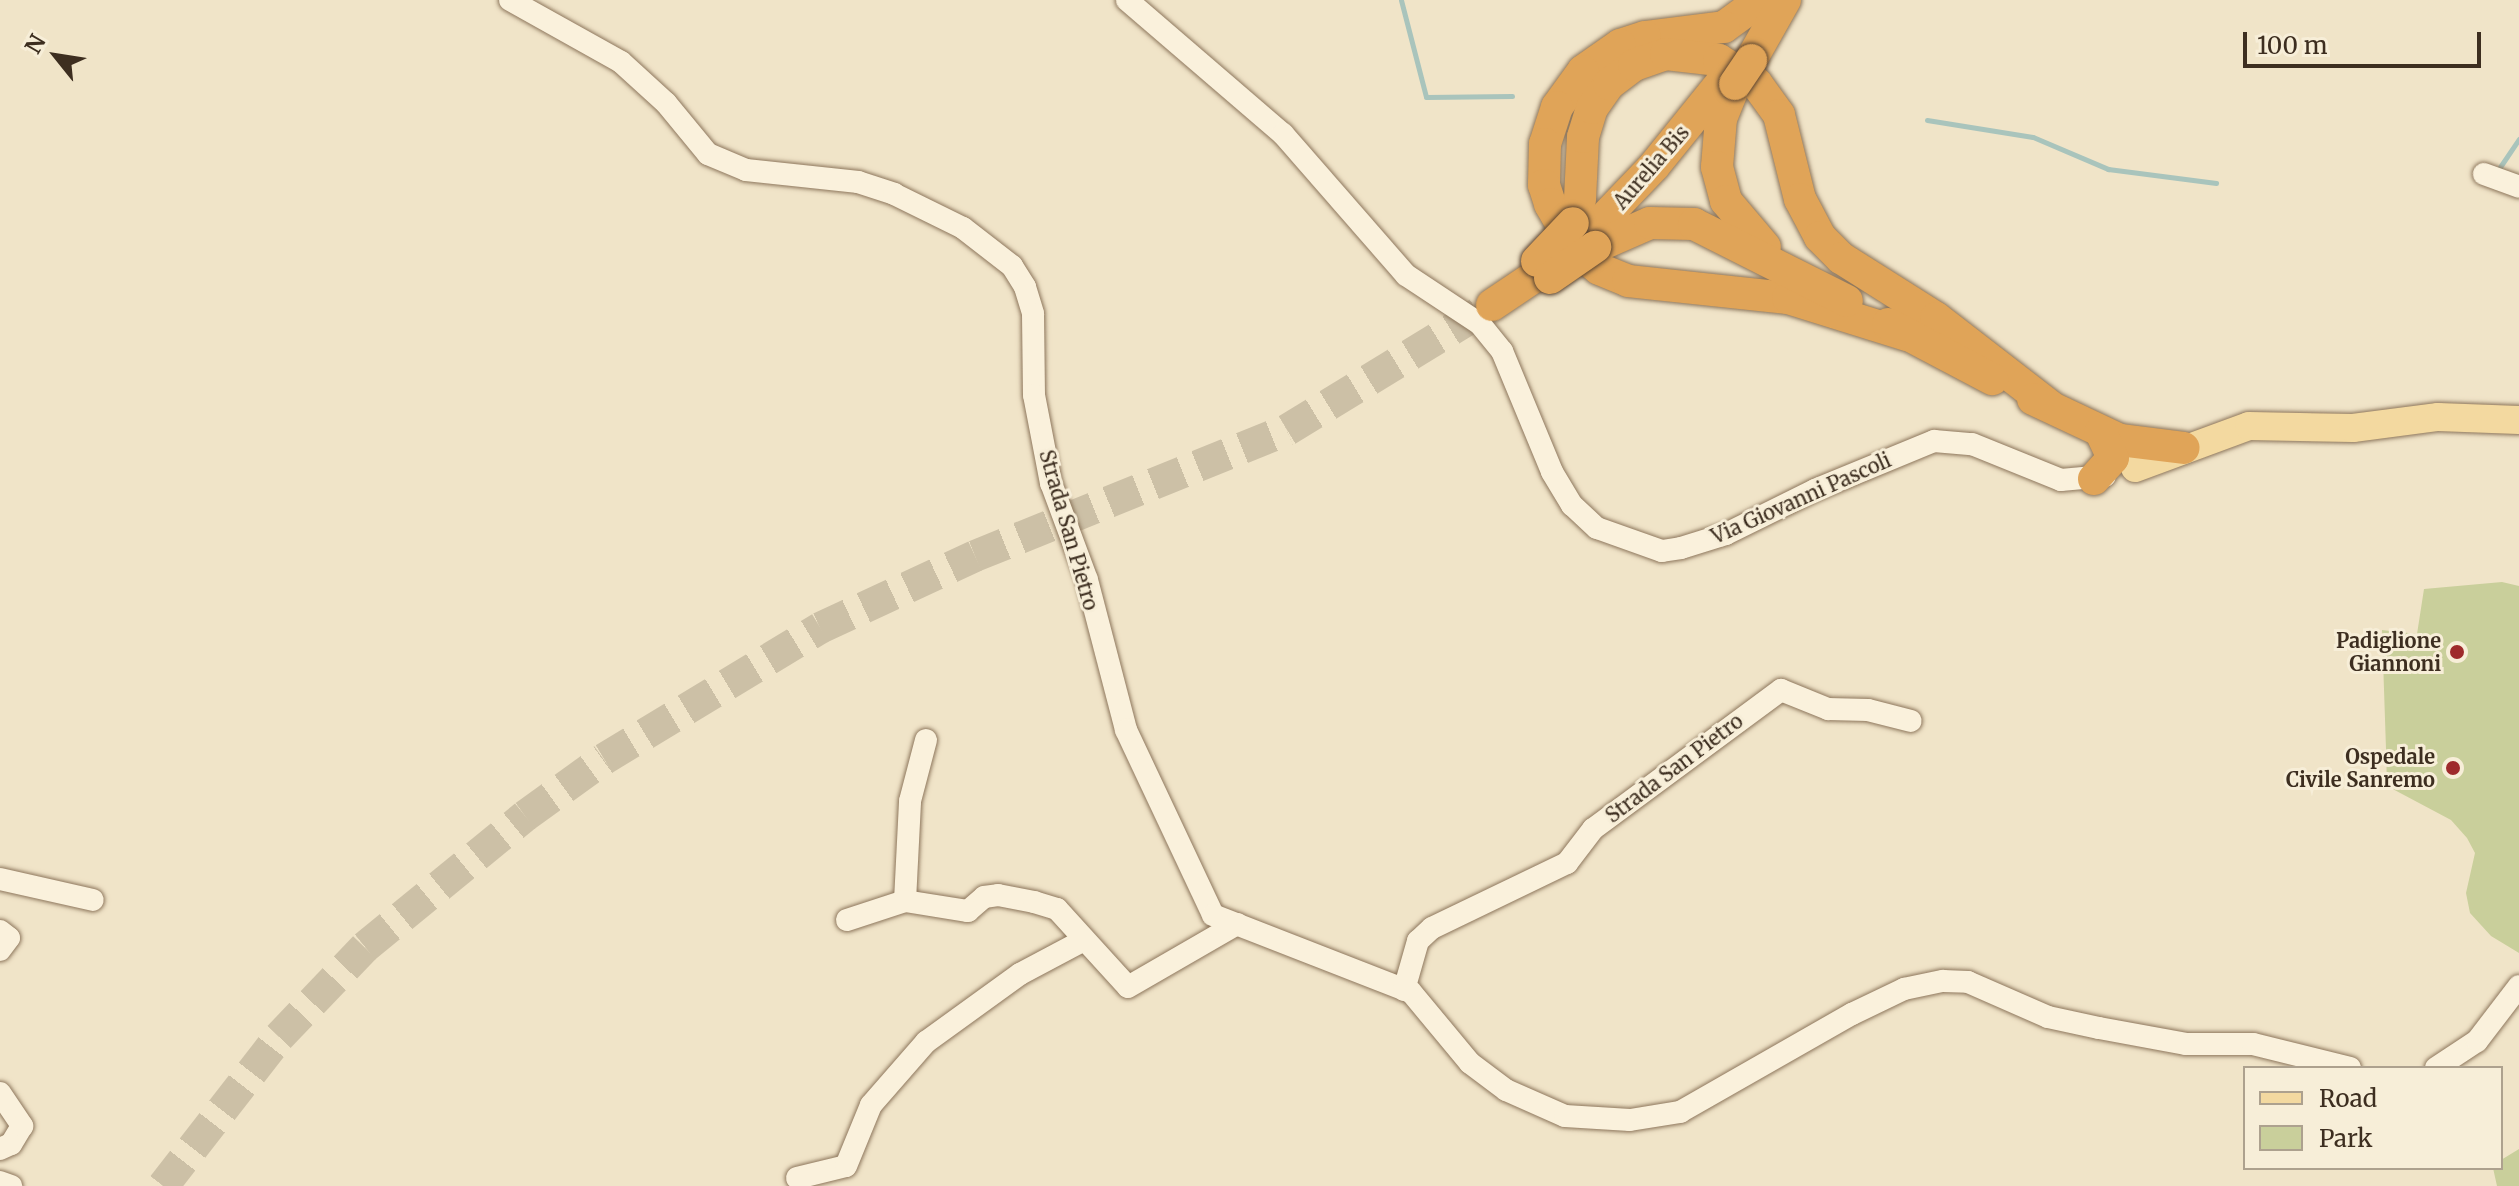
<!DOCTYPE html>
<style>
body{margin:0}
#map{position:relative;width:2519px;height:1186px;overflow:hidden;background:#f0e4c8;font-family:Merriweather,serif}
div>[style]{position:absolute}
.green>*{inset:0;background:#c9cf9b}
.stream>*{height:5px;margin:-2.5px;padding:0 2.5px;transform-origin:2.5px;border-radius:2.5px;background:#a9c4bc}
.highway-tunnel>*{height:32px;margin-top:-16px;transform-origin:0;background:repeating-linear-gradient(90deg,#ccc0a6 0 32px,transparent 0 48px)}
.roads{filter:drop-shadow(0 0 2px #8d765c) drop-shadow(0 0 2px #8d765c)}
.minor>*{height:22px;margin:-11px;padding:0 11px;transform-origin:11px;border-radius:11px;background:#faf1dc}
.major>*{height:28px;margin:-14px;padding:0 14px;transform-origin:14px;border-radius:14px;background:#f3d9a0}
.highway>*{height:32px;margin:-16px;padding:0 16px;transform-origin:16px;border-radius:16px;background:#e0a458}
.bridges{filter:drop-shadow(0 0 2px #5b4430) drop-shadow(0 0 2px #5b4430)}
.highway-bridge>*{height:32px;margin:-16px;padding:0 16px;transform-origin:16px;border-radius:16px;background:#e0a458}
.dots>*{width:22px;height:22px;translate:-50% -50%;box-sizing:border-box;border:4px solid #f7eed8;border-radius:50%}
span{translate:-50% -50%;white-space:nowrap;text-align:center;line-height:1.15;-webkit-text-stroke:6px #f7eed8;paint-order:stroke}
.street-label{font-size:20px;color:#3d2e20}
.poi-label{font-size:20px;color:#3d2e20;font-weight:700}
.right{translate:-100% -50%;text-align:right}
.legend{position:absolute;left:2243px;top:1066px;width:260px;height:104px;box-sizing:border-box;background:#f7eed8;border:2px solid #ada18e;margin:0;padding:10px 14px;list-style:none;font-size:24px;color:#3d2e20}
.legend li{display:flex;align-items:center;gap:16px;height:40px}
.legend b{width:40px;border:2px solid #ada18e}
.north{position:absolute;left:16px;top:16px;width:80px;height:80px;-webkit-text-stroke:6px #f7eed8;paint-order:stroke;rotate:300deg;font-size:22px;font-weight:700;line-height:32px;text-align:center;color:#3d2e20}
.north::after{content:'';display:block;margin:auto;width:28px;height:36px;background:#3d2e20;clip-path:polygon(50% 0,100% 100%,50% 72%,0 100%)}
.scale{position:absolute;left:2243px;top:32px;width:238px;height:36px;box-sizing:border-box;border:4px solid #3d2e20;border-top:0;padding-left:10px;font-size:24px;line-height:28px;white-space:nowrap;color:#3d2e20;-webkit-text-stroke:6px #f7eed8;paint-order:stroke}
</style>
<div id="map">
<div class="green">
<div style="clip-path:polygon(2502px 582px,2519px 586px,2519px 953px,2491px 936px,2470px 913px,2466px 893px,2475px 853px,2467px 838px,2451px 820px,2387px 786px,2386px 749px,2382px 630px,2417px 634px,2424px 589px)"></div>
<div style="clip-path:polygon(2519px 1149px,2519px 1186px,2497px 1186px,2493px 1168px,2501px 1168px,2501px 1160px)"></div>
</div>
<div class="stream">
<div style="left:1401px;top:0;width:100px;rotate:75.5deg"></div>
<div style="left:1426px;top:97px;width:86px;rotate:-0.7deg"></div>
<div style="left:1927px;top:120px;width:107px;rotate:9.1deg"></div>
<div style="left:2033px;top:137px;width:82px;rotate:23.1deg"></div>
<div style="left:2108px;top:169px;width:109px;rotate:7.4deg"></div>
<div style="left:2500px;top:167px;width:34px;rotate:-56deg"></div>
</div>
<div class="highway-tunnel">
<div style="left:163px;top:1186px;width:189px;rotate:-52.1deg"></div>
<div style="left:279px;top:1037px;width:124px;rotate:-46.3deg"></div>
<div style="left:365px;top:947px;width:207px;rotate:-39.3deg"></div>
<div style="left:525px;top:816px;width:97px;rotate:-35.8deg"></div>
<div style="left:604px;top:759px;width:253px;rotate:-31.2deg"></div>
<div style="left:820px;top:628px;width:171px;rotate:-24.9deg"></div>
<div style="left:975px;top:556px;width:336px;rotate:-22deg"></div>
<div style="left:1287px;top:430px;width:240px;rotate:-31.4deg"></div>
</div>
<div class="roads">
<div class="minor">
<div style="left:510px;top:0;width:127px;rotate:29.2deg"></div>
<div style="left:621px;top:62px;width:61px;rotate:42.3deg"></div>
<div style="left:666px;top:103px;width:66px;rotate:50.5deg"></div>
<div style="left:708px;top:154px;width:41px;rotate:22.8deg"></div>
<div style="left:746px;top:170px;width:113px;rotate:6.1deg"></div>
<div style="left:858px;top:182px;width:38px;rotate:18deg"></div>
<div style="left:894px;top:194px;width:77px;rotate:26.2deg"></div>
<div style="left:963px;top:228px;width:62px;rotate:37.8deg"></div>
<div style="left:1012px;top:266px;width:25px;rotate:58deg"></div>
<div style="left:1025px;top:287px;width:28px;rotate:73deg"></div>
<div style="left:1033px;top:314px;width:81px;rotate:89.3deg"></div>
<div style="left:1034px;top:395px;width:90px;rotate:79.1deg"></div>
<div style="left:1051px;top:483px;width:103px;rotate:69.6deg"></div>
<div style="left:1087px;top:580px;width:155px;rotate:75.4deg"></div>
<div style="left:1126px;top:730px;width:204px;rotate:64.8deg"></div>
<div style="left:1213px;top:915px;width:212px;rotate:21.3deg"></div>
<div style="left:1411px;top:992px;width:92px;rotate:50.3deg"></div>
<div style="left:1470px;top:1063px;width:45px;rotate:36.9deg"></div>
<div style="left:1506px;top:1090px;width:64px;rotate:23.8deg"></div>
<div style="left:1565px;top:1116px;width:65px;rotate:3.5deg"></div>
<div style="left:1630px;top:1120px;width:51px;rotate:-9.1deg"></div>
<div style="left:1680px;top:1112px;width:198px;rotate:-29.7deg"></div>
<div style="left:1852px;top:1014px;width:58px;rotate:-25.7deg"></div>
<div style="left:1904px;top:989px;width:40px;rotate:-12deg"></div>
<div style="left:1943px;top:981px;width:25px;rotate:2deg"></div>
<div style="left:1968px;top:982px;width:87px;rotate:23.6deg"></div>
<div style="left:2048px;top:1017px;width:52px;rotate:12.2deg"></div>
<div style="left:2099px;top:1028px;width:88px;rotate:10.4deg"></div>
<div style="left:2186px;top:1044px;width:67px"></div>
<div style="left:2253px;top:1044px;width:100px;rotate:13.9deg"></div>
<div style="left:1127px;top:0;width:206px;rotate:40.7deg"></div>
<div style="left:1283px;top:134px;width:187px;rotate:48.9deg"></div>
<div style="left:1406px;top:275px;width:89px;rotate:33.5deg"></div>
<div style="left:1480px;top:324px;width:35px;rotate:51deg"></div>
<div style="left:1502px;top:351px;width:131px;rotate:67.5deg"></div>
<div style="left:1552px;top:472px;width:39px;rotate:59deg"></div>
<div style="left:1572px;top:505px;width:34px;rotate:43deg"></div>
<div style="left:1597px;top:528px;width:69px;rotate:19.5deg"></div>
<div style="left:1662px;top:551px;width:19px;rotate:-9deg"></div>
<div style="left:1681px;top:548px;width:47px;rotate:-17.3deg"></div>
<div style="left:1726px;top:534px;width:99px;rotate:-26.3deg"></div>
<div style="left:1815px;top:490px;width:129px;rotate:-22.4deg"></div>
<div style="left:1934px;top:441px;width:38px;rotate:5deg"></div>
<div style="left:1972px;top:444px;width:96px;rotate:22deg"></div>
<div style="left:2061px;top:480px;width:44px;rotate:-5.2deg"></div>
<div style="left:2484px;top:174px;width:37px;rotate:20deg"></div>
<div style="left:0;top:879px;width:95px;rotate:12.7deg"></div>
<div style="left:905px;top:901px;width:100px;rotate:-87.1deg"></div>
<div style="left:910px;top:801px;width:63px;rotate:-75.3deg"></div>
<div style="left:847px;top:920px;width:61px;rotate:-18.1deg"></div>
<div style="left:905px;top:901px;width:64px;rotate:9deg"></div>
<div style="left:968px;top:911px;width:21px;rotate:-41deg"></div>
<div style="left:984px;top:897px;width:14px;rotate:-8deg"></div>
<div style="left:998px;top:895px;width:37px;rotate:11deg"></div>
<div style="left:1034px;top:902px;width:24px;rotate:17deg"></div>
<div style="left:1057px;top:909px;width:105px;rotate:47.7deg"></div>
<div style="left:1128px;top:987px;width:126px;rotate:-30deg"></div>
<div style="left:0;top:931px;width:11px;rotate:38deg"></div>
<div style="left:9px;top:938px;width:15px;rotate:127deg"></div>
<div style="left:1404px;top:990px;width:51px;rotate:-74.1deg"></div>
<div style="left:1418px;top:941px;width:19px;rotate:-43deg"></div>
<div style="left:1432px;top:928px;width:150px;rotate:-25.7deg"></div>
<div style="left:1567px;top:863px;width:43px;rotate:-52.6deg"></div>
<div style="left:1593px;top:829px;width:234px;rotate:-36.5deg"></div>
<div style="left:1781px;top:690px;width:51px;rotate:22deg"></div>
<div style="left:1828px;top:709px;width:40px;rotate:1.4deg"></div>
<div style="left:1868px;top:710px;width:44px;rotate:14.3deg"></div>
<div style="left:2436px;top:1068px;width:49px;rotate:-33.4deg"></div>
<div style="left:2477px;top:1041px;width:69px;rotate:-52.6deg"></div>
<div style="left:0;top:1093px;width:40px;rotate:56deg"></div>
<div style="left:22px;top:1126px;width:21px;rotate:121deg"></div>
<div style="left:11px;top:1144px;width:12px;rotate:156deg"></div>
<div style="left:797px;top:1178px;width:50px;rotate:-13.8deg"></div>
<div style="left:846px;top:1166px;width:66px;rotate:-67.7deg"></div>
<div style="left:871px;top:1105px;width:84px;rotate:-48.9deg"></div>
<div style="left:926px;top:1042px;width:116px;rotate:-35.9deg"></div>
<div style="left:1020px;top:974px;width:72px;rotate:-28deg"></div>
<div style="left:0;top:1182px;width:12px;rotate:20deg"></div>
</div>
<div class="major">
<div style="left:2135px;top:468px;width:121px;rotate:-20.2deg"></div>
<div style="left:2249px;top:426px;width:104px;rotate:1.1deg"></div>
<div style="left:2353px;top:428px;width:86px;rotate:-7.4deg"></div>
<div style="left:2438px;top:417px;width:81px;rotate:2.1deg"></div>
</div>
<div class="highway">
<div style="left:1761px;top:0;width:46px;rotate:143.9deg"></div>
<div style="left:1724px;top:27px;width:80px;rotate:172.8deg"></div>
<div style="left:1645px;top:37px;width:26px;rotate:162deg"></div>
<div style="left:1620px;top:45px;width:45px;rotate:144.9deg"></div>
<div style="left:1583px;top:71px;width:44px;rotate:125.8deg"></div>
<div style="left:1557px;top:107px;width:39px;rotate:108deg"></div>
<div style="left:1545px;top:144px;width:41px;rotate:91.4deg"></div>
<div style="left:1544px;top:185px;width:20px;rotate:72deg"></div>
<div style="left:1550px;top:204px;width:54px;rotate:60.1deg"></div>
<div style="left:1577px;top:251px;width:28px;rotate:39deg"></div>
<div style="left:1599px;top:269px;width:31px;rotate:22deg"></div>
<div style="left:1628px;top:281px;width:161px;rotate:6.1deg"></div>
<div style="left:1788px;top:298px;width:125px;rotate:17.3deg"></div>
<div style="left:1751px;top:60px;width:69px;rotate:-60.5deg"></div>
<div style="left:1735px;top:84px;width:37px;rotate:112deg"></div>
<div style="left:1721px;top:118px;width:49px;rotate:94.7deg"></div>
<div style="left:1717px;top:167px;width:35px;rotate:75deg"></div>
<div style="left:1726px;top:201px;width:60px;rotate:49.7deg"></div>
<div style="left:1573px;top:223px;width:25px;rotate:-74deg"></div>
<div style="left:1580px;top:199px;width:62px;rotate:-87.2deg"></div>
<div style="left:1583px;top:137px;width:30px;rotate:-73deg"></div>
<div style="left:1592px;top:108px;width:29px;rotate:-55deg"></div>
<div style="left:1609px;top:84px;width:31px;rotate:-37deg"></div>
<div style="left:1634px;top:65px;width:34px;rotate:-19deg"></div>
<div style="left:1666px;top:54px;width:53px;rotate:6.5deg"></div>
<div style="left:1719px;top:60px;width:44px;rotate:31.9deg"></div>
<div style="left:1756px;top:83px;width:39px;rotate:54deg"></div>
<div style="left:1779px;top:115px;width:87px;rotate:76deg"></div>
<div style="left:1800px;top:199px;width:43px;rotate:62.2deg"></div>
<div style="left:1820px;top:237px;width:30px;rotate:45deg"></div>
<div style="left:1841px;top:258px;width:112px;rotate:32.3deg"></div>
<div style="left:1936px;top:318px;width:145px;rotate:37.7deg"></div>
<div style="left:1586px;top:237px;width:98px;rotate:-46.2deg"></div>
<div style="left:1654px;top:166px;width:114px;rotate:-51deg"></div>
<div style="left:1595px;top:247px;width:60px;rotate:-23.6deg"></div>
<div style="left:1650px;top:223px;width:44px;rotate:1.3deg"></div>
<div style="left:1694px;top:224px;width:171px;rotate:26.7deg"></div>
<div style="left:1492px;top:305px;width:63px;rotate:-33.9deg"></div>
<div style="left:1888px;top:324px;width:118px;rotate:27.9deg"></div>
<div style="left:2033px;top:399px;width:96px;rotate:25.2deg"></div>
<div style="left:2120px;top:440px;width:64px;rotate:7.1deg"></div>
<div style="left:2094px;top:479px;width:28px;rotate:-48deg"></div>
<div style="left:2113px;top:458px;width:29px;rotate:-115deg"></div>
</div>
</div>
<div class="bridges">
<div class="highway-bridge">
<div style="left:1735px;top:84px;width:29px;rotate:-56deg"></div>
<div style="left:1537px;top:261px;width:52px;rotate:-46.5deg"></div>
<div style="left:1550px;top:278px;width:55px;rotate:-34.6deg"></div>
</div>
</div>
<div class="dots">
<div style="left:2457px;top:652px;background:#9e2a2b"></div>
<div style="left:2453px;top:768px;background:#9e2a2b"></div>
</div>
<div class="street-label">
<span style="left:1651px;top:167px;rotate:-49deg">Aurelia Bis</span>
<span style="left:1801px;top:498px;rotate:-24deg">Via Giovanni Pascoli</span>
<span style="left:1069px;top:530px;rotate:74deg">Strada San Pietro</span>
<span style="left:1674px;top:768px;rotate:-37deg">Strada San Pietro</span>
</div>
<div class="poi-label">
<span class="right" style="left:2441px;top:652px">Padiglione<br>Giannoni</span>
<span class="right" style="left:2435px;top:768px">Ospedale<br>Civile Sanremo</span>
</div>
<ul class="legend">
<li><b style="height:10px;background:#f3d9a0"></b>Road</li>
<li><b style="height:22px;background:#c9cf9b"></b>Park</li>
</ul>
<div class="north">N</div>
<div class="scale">100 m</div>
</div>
